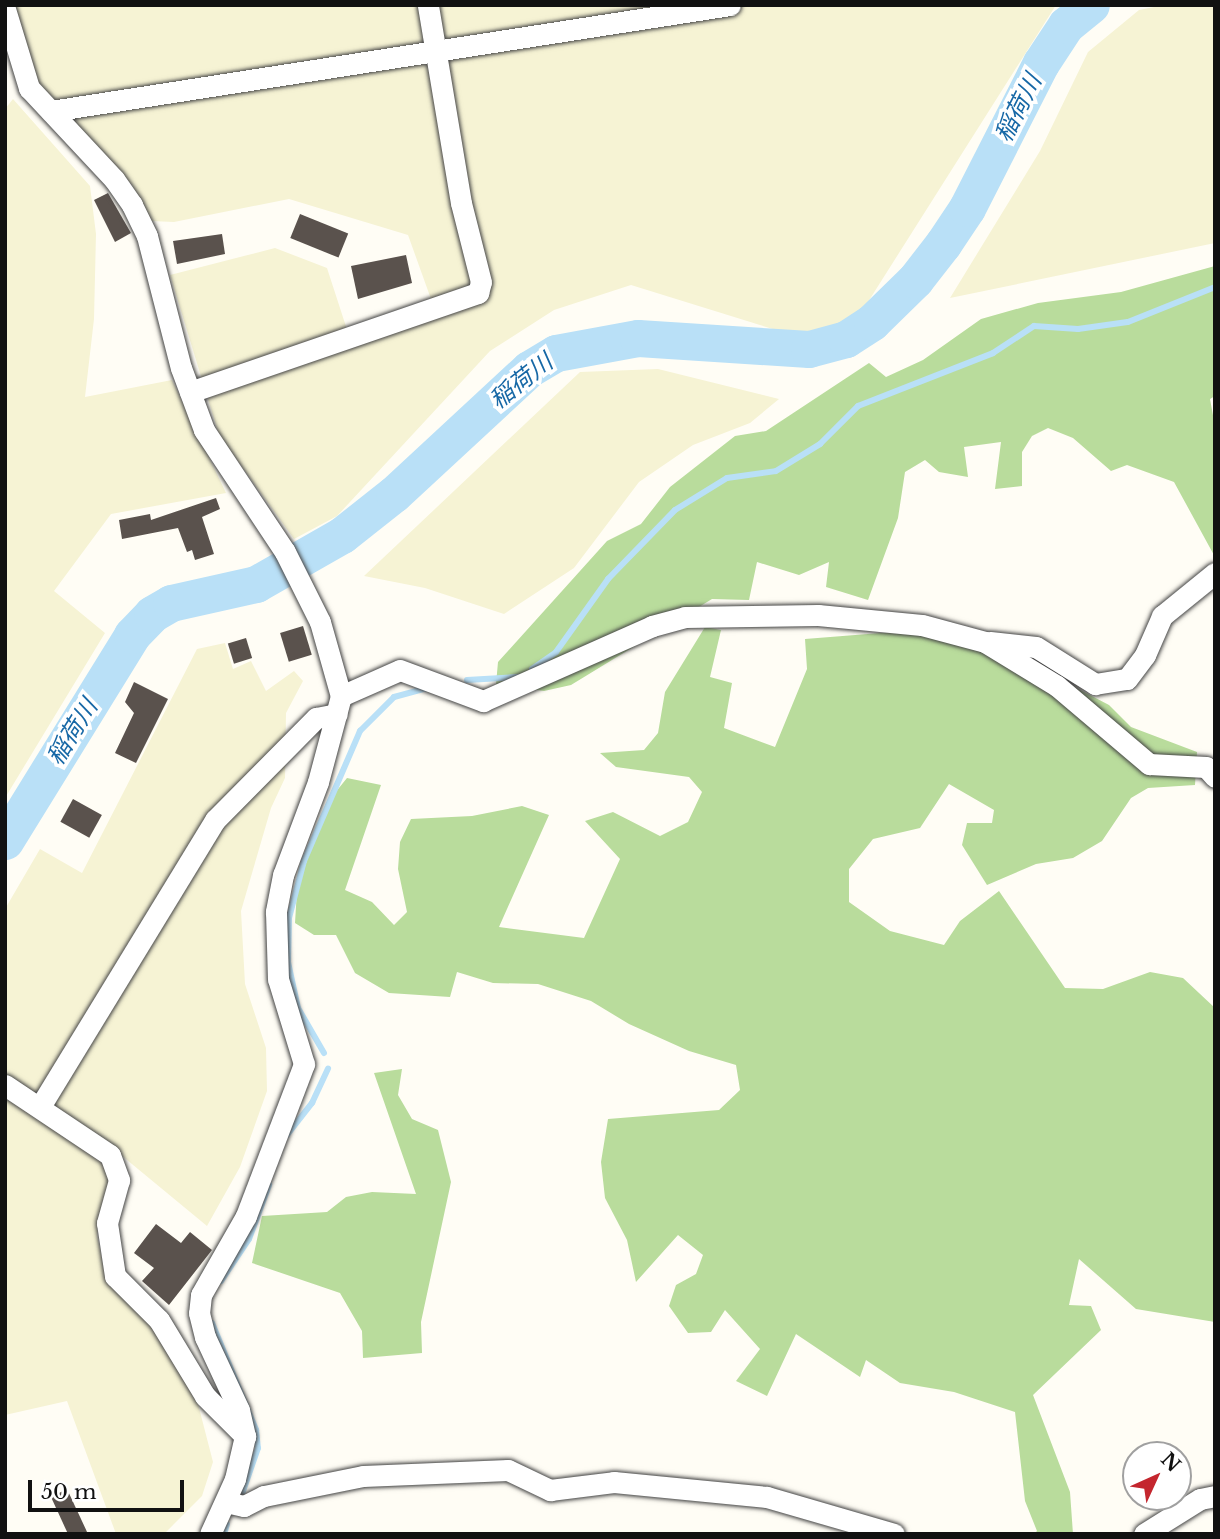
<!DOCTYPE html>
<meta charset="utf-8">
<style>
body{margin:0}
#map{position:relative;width:1220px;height:1539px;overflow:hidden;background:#fffdf5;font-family:"Libre Baskerville","Noto Sans JP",serif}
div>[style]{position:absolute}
.farmland>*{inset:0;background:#f6f3d4}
.forest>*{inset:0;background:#b9dc9c}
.stream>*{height:6px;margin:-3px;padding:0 3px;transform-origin:3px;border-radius:3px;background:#b9e0f7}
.river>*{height:37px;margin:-18.5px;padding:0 18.5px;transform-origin:18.5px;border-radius:18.5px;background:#b9e0f7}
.building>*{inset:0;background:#5a524d;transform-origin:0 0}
.roads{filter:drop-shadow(0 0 2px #444) drop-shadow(0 0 2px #444)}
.street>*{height:21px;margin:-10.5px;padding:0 10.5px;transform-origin:10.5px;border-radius:10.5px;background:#fff}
span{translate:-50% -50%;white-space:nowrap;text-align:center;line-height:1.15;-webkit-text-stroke:7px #fff;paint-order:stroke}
.water-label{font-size:24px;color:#1768a6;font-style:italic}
.frame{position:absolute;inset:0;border:7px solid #111;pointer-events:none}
.north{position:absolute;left:1122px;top:1441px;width:70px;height:70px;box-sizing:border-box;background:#fff;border:2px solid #a0a0a0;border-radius:50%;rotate:45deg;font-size:19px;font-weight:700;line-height:28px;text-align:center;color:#111}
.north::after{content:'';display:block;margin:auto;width:24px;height:32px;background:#c4262e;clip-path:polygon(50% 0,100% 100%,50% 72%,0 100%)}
.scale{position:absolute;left:28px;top:1480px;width:156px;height:32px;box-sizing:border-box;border:4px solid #111;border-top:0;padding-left:9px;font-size:21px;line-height:24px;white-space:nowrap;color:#111;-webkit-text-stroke:5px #fff;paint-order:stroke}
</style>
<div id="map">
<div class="farmland">
<div style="clip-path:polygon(15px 5px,1056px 5px,861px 313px,819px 334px,776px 330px,631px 285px,554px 310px,490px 351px,337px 516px,294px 539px,219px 435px,170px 275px,275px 248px,327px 268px,352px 345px,436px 313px,408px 235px,289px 199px,174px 222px,151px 221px,132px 185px,34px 81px)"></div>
<div style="clip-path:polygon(1164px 5px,1215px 5px,1215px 243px,950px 298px,1040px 151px,1088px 52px,1139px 10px)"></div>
<div style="clip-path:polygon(13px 99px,90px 186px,96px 234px,94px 319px,85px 397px,172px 380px,226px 493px,111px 514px,54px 591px,105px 633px,5px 798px,5px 109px)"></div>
<div style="clip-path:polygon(658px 369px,779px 399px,750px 423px,693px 445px,639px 482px,574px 568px,504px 614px,425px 588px,364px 576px,580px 372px)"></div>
<div style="clip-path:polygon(225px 643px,233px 669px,251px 661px,266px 691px,294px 671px,303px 681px,286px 713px,285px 778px,271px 808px,241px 911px,245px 984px,266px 1048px,267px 1091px,240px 1167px,207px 1226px,121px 1155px,99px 1217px,97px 1236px,106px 1278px,152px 1326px,197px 1400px,213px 1462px,202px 1496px,165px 1533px,116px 1534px,67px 1401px,5px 1415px,5px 909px,40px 849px,82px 873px,197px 649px)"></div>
</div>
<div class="forest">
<div style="clip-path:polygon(1215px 266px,1215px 396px,1210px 399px,1215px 426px,1215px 557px,1174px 482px,1127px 465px,1111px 471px,1073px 438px,1048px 428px,1032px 436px,1022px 452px,1022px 486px,995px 489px,1001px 442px,964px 447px,968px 477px,939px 472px,925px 460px,905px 472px,898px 518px,868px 600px,826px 587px,829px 562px,799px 575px,757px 562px,749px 600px,712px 599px,571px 685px,544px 691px,496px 684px,498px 662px,607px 541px,641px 524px,670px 487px,735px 436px,766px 431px,869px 363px,886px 377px,923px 360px,981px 319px,1038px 303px,1121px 292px)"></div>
<div style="clip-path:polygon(705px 627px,721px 630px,710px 677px,732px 683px,724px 728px,775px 747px,807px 669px,805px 639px,918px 630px,1044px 671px,1109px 705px,1131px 727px,1197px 752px,1195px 785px,1148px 788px,1131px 798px,1102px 841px,1073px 858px,1036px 864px,987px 885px,962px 845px,967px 823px,992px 823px,994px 810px,949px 784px,920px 828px,873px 839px,849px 869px,849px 902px,890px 931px,944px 945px,960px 921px,999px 891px,1065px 988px,1103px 989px,1150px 972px,1183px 978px,1215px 1008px,1215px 1322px,1136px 1309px,1079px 1259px,1069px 1305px,1091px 1306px,1101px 1330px,1033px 1395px,1070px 1492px,1073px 1534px,1034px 1534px,1037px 1531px,1025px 1501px,1015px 1412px,954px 1392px,900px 1383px,866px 1360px,860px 1377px,796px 1334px,767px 1396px,736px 1381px,760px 1349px,725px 1310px,711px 1332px,688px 1333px,669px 1306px,676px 1285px,696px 1274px,703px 1255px,678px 1235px,636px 1282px,627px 1240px,605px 1198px,601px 1162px,608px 1119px,719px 1110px,740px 1090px,736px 1065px,689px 1051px,629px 1024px,591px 1001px,538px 984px,493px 983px,457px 972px,450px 997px,389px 993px,355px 973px,336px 935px,314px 935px,295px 923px,297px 890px,326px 804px,347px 778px,381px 785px,345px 890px,372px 902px,394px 925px,407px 912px,398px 869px,400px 842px,411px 819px,472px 816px,522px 806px,549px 815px,499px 927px,584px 938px,620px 859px,585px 821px,613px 812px,660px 836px,688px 822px,702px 792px,689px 777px,616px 767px,600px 753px,644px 750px,658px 733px,665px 692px)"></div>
<div style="clip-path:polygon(402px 1069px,398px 1095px,412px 1119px,438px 1130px,451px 1182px,421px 1322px,422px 1353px,363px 1358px,362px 1331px,340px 1293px,252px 1263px,262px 1216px,327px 1212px,346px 1197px,372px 1192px,416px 1194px,374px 1073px)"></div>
</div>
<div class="stream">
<div style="left:532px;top:669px;width:29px;rotate:-35deg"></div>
<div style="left:556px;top:652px;width:90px;rotate:-54.5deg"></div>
<div style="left:608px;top:579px;width:96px;rotate:-45.8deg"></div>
<div style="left:675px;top:510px;width:61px;rotate:-31.6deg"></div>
<div style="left:727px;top:478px;width:49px;rotate:-8.1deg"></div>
<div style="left:776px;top:471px;width:52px;rotate:-31.5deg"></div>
<div style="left:820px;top:444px;width:54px;rotate:-45deg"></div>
<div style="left:858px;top:406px;width:145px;rotate:-21.4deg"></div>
<div style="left:993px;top:353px;width:49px;rotate:-33.4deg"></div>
<div style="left:1034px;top:326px;width:44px;rotate:3.9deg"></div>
<div style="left:1078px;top:329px;width:50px;rotate:-8deg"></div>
<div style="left:1128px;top:322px;width:94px;rotate:-21.9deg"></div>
<div style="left:467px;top:680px;width:50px;rotate:-3.4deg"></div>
<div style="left:324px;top:1053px;width:52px;rotate:-120deg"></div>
<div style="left:298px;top:1008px;width:47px;rotate:-102.3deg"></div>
<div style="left:288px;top:962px;width:44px;rotate:-88.7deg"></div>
<div style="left:289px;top:918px;width:59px;rotate:-75.3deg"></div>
<div style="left:304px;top:861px;width:142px;rotate:-66.7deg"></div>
<div style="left:360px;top:731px;width:48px;rotate:-45deg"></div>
<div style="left:394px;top:697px;width:35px;rotate:-15deg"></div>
<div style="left:287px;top:1135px;width:41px;rotate:-52deg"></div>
<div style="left:312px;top:1103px;width:38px;rotate:-65deg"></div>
<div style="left:221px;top:1281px;width:50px;rotate:-56.3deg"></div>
<div style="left:249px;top:1239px;width:58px;rotate:-69.7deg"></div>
<div style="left:212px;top:1323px;width:116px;rotate:67.6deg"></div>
<div style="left:256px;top:1430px;width:18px;rotate:84deg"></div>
<div style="left:258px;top:1448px;width:46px;rotate:109.2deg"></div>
<div style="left:224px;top:1534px;width:10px;rotate:-73deg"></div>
</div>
<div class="river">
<div style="left:5px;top:841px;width:242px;rotate:-58.3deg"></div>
<div style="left:132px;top:635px;width:29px;rotate:-46deg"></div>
<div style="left:152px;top:614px;width:22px;rotate:-30deg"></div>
<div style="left:171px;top:603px;width:87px;rotate:-12.6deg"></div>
<div style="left:256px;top:584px;width:99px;rotate:-29.7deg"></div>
<div style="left:342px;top:535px;width:66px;rotate:-38.3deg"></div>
<div style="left:394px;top:494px;width:184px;rotate:-42.8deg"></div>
<div style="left:529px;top:369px;width:31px;rotate:-31deg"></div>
<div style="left:556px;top:353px;width:83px;rotate:-10.4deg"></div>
<div style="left:638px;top:338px;width:171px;rotate:3.7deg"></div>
<div style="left:809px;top:349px;width:38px;rotate:-15deg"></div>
<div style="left:846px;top:339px;width:31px;rotate:-33deg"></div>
<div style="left:872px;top:322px;width:60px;rotate:-44.3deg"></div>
<div style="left:915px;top:280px;width:46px;rotate:-52.1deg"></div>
<div style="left:943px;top:244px;width:43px;rotate:-56.3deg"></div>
<div style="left:967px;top:208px;width:163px;rotate:-63deg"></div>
<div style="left:1041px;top:63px;width:45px;rotate:-56.7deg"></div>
<div style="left:1066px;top:25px;width:32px;rotate:-39deg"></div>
</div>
<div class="building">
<div style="clip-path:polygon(108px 193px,131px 233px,115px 242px,94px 200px)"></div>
<div style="left:300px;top:214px;width:52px;height:26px;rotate:22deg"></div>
<div style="clip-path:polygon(222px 234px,225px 254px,177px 264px,173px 241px)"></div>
<div style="clip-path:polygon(406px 255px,412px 283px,358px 299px,351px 266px)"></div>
<div style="clip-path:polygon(216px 498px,220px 509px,202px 517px,214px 554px,195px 560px,192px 550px,187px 552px,178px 528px,122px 539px,119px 520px,150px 514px,151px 520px)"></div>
<div style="left:303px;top:626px;width:30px;height:24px;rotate:73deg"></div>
<div style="left:246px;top:638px;width:21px;height:19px;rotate:73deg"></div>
<div style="clip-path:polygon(134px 682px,168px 699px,136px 763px,115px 753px,134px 713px,125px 702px)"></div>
<div style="left:73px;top:799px;width:33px;height:26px;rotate:29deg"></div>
<div style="clip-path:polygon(156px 1224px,181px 1243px,190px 1232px,212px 1250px,169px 1305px,142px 1281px,154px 1268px,134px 1253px)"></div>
<div style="clip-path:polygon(67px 1489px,88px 1534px,68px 1534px,51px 1497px)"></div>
</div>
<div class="roads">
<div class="street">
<div style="left:5px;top:9px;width:83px;rotate:73.1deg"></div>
<div style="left:29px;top:88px;width:125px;rotate:47deg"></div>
<div style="left:114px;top:179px;width:32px;rotate:55deg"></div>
<div style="left:132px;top:205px;width:34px;rotate:64deg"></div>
<div style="left:147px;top:236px;width:136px;rotate:75.6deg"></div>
<div style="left:181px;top:368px;width:66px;rotate:69.6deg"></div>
<div style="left:204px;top:430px;width:146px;rotate:56.4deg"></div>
<div style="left:285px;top:552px;width:78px;rotate:63.4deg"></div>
<div style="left:320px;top:622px;width:77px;rotate:74.2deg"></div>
<div style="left:341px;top:696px;width:89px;rotate:105deg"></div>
<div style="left:318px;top:782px;width:99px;rotate:110.6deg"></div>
<div style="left:283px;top:875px;width:38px;rotate:101deg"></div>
<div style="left:276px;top:912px;width:67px;rotate:88.3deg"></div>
<div style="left:278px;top:979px;width:89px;rotate:73deg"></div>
<div style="left:304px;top:1064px;width:163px;rotate:110.9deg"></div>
<div style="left:246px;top:1216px;width:91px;rotate:119.7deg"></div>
<div style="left:201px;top:1295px;width:18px;rotate:96deg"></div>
<div style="left:199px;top:1313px;width:25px;rotate:76deg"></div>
<div style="left:205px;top:1337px;width:81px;rotate:65deg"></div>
<div style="left:239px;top:1410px;width:27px;rotate:77deg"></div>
<div style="left:245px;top:1436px;width:44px;rotate:103.1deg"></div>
<div style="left:235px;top:1479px;width:60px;rotate:114.4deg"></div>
<div style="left:51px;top:111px;width:687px;rotate:-8.87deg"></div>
<div style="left:190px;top:392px;width:305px;rotate:-19deg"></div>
<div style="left:478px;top:293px;width:11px;rotate:-75deg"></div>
<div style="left:481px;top:282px;width:81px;rotate:-104.2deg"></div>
<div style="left:461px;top:203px;width:201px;rotate:-99.5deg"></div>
<div style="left:990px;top:642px;width:46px;rotate:6.2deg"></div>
<div style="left:1036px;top:647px;width:70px;rotate:32.1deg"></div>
<div style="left:1095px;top:684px;width:32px;rotate:-9deg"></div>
<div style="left:1127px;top:679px;width:30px;rotate:-53deg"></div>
<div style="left:1145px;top:655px;width:43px;rotate:-66.4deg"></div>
<div style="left:1162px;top:616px;width:68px;rotate:-39.1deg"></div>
<div style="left:341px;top:696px;width:64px;rotate:-23.8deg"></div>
<div style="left:400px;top:670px;width:89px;rotate:20.5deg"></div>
<div style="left:483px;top:701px;width:185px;rotate:-23.9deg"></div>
<div style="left:652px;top:626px;width:34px;rotate:-15deg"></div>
<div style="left:685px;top:617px;width:133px;rotate:-0.9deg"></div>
<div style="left:818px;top:615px;width:104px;rotate:5.5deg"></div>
<div style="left:922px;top:625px;width:65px;rotate:15.1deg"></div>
<div style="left:985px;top:642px;width:84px;rotate:31.4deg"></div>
<div style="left:1057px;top:686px;width:121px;rotate:40.3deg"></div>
<div style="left:1149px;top:764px;width:57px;rotate:3deg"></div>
<div style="left:1206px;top:767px;width:13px;rotate:48deg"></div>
<div style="left:5px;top:1085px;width:126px;rotate:33.7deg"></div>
<div style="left:110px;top:1155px;width:27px;rotate:70deg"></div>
<div style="left:119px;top:1180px;width:45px;rotate:105.6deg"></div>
<div style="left:107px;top:1223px;width:54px;rotate:81.4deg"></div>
<div style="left:115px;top:1276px;width:62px;rotate:45deg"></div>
<div style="left:159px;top:1320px;width:89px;rotate:58.8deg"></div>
<div style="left:205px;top:1396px;width:57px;rotate:45deg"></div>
<div style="left:41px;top:1105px;width:334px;rotate:-58.6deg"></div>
<div style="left:215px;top:820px;width:144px;rotate:-45.3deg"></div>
<div style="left:316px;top:718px;width:21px;rotate:-11deg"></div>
<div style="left:226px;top:1502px;width:18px;rotate:13deg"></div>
<div style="left:244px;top:1506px;width:22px;rotate:-27deg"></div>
<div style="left:264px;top:1496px;width:101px;rotate:-11.4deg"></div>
<div style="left:363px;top:1476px;width:145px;rotate:-2.4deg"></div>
<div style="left:508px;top:1470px;width:47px;rotate:25.5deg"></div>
<div style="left:550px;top:1490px;width:64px;rotate:-7.1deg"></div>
<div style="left:614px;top:1482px;width:154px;rotate:5.6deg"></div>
<div style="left:767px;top:1497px;width:132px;rotate:16.2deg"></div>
<div style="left:1144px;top:1534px;width:66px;rotate:-32deg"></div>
<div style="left:1200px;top:1499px;width:15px;rotate:-11deg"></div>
</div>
</div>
<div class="water-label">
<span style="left:1018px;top:108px;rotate:-63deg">稲荷川</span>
<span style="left:521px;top:381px;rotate:-38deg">稲荷川</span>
<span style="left:72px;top:732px;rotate:-58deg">稲荷川</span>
</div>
<div class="frame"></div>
<div class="north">N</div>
<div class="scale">50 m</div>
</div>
